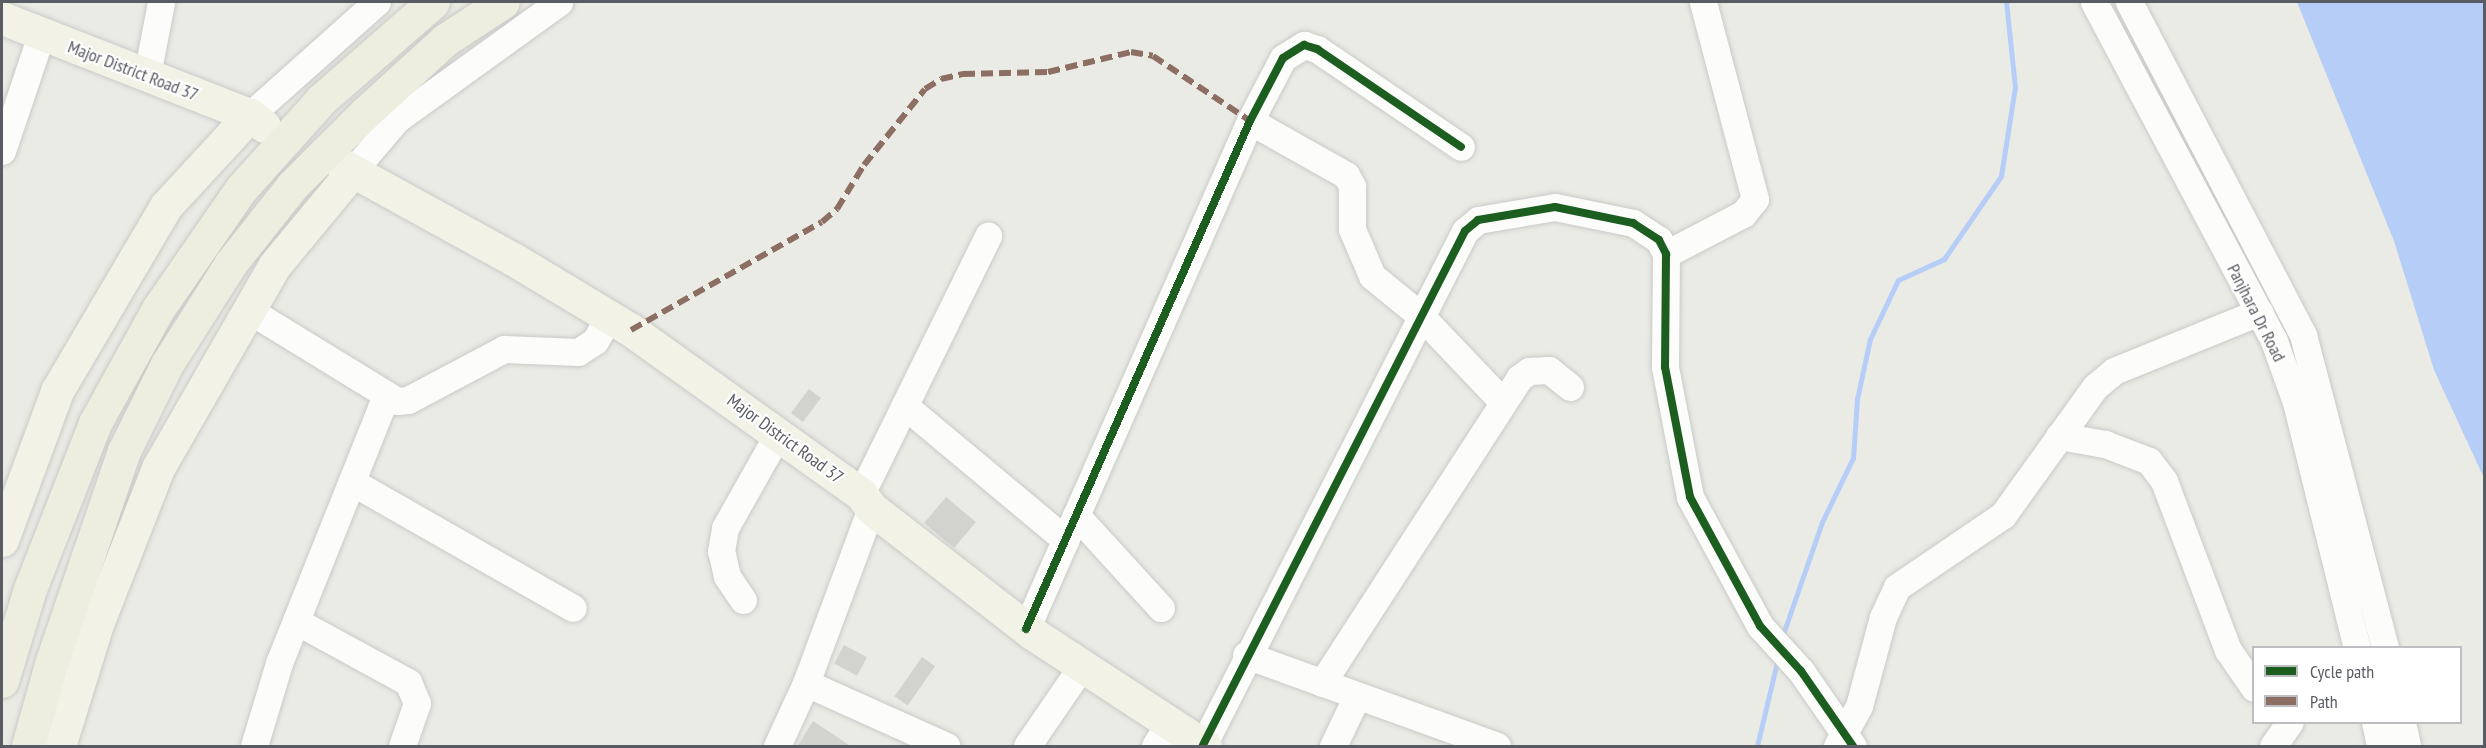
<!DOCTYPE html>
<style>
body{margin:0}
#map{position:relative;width:2486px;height:748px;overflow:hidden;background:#ebebe5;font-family:"PT Sans Narrow",sans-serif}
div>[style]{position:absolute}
.water>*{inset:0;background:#b6cef7}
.stream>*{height:5px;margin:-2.5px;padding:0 2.5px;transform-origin:2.5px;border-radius:2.5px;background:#b6cef7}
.building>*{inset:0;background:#d2d2cf;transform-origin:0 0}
.roads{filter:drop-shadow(0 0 2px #c9c9c8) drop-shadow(0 0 2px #c9c9c8)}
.minor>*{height:27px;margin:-13.5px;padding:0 13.5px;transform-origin:13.5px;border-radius:13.5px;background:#fcfcfb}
.major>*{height:33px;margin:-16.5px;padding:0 16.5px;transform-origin:16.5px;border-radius:16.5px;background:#f2f2e7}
.highway>*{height:33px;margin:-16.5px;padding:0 16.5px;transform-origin:16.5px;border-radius:16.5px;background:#eeeee0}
.quiet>*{height:6px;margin-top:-3px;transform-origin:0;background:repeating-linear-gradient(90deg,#8d6e63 0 12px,transparent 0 18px)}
.cycleway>*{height:8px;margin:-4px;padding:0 4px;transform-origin:4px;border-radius:4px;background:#1b5e20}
span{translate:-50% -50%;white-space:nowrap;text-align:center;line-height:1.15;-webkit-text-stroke:4.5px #fff;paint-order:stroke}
.street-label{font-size:18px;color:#5a5c63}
.frame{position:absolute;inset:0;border:3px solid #5a5c63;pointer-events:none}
.legend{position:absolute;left:2252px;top:646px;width:210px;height:78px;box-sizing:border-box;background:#fff;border:2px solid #bdbec1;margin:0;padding:8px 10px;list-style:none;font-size:18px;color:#5a5c63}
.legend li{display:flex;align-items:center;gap:12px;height:30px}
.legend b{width:30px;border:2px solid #bdbec1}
</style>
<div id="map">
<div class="water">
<div style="clip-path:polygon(2297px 2px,2484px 2px,2484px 478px,2434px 370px,2394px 241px)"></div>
</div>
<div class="stream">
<div style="left:1782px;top:637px;width:122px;rotate:-70.8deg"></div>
<div style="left:1822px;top:522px;width:71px;rotate:-64.2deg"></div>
<div style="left:1853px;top:458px;width:59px;rotate:-86.1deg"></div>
<div style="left:1857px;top:399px;width:61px;rotate:-77.8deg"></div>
<div style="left:1870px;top:339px;width:65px;rotate:-64.6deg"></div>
<div style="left:1898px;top:280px;width:51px;rotate:-24.5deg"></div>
<div style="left:1944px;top:259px;width:101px;rotate:-55.5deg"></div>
<div style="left:2001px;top:176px;width:90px;rotate:-81.1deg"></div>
<div style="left:2015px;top:87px;width:85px;rotate:-96deg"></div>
<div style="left:1757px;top:746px;width:90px;rotate:-76.6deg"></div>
</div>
<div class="building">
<div style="left:809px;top:389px;width:15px;height:30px;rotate:37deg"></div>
<div style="left:946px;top:497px;width:39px;height:34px;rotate:40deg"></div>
<div style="left:844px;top:645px;width:26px;height:21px;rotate:28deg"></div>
<div style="left:922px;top:657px;width:16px;height:48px;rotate:35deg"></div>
<div style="clip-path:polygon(813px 721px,852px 747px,797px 747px)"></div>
</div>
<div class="roads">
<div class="minor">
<div style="left:2094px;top:2px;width:384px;rotate:62deg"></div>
<div style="left:2274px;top:341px;width:65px;rotate:70.2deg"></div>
<div style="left:2296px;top:402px;width:253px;rotate:76.1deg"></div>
<div style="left:2129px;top:2px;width:376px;rotate:62.4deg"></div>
<div style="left:2303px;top:335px;width:324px;rotate:75.3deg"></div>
<div style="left:147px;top:75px;width:74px;rotate:-79.1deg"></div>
<div style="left:250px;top:115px;width:170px;rotate:-41.7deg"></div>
<div style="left:1250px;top:121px;width:110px;rotate:29.4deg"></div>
<div style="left:1346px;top:175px;width:13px;rotate:61deg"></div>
<div style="left:1352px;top:186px;width:43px;rotate:90deg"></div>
<div style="left:1352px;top:229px;width:51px;rotate:66.9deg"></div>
<div style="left:1372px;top:276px;width:63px;rotate:39.2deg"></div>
<div style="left:1421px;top:316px;width:117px;rotate:46.4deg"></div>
<div style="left:2px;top:151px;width:122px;rotate:-71.4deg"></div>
<div style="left:351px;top:173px;width:71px;rotate:-49.6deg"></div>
<div style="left:397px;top:119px;width:200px;rotate:-35.8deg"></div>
<div style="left:1666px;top:254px;width:87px;rotate:-27.5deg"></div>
<div style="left:1743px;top:214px;width:19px;rotate:-51deg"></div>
<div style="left:1755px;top:199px;width:204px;rotate:-104.8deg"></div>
<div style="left:247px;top:309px;width:176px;rotate:31.5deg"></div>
<div style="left:397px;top:401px;width:11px;rotate:-5deg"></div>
<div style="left:408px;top:400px;width:109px;rotate:-28deg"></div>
<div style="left:504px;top:349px;width:74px;rotate:2.3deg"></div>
<div style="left:578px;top:352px;width:20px;rotate:-33deg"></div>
<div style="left:595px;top:341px;width:28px;rotate:-60deg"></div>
<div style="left:905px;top:406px;width:209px;rotate:39.8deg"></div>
<div style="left:2059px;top:436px;width:47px;rotate:9.9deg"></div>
<div style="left:2105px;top:444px;width:47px;rotate:21.1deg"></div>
<div style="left:2149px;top:461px;width:25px;rotate:53deg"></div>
<div style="left:2164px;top:481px;width:181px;rotate:69.3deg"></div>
<div style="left:2228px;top:650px;width:46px;rotate:55.6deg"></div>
<div style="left:352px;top:482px;width:254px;rotate:29.7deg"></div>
<div style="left:861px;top:494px;width:288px;rotate:-63.8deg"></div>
<div style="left:1076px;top:515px;width:126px;rotate:47.6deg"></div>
<div style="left:743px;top:600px;width:29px;rotate:-124deg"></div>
<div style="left:727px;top:576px;width:26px;rotate:-103deg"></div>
<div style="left:721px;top:551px;width:23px;rotate:-80deg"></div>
<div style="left:725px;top:528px;width:108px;rotate:-60.6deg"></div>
<div style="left:296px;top:621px;width:128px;rotate:28.6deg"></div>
<div style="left:408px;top:682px;width:23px;rotate:67deg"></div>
<div style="left:417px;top:703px;width:46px;rotate:109.2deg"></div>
<div style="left:1026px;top:629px;width:555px;rotate:-66.21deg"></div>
<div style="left:1250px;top:121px;width:71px;rotate:-62.4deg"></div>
<div style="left:1283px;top:58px;width:25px;rotate:-32deg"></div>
<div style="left:1304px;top:45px;width:14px;rotate:17deg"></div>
<div style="left:1317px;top:49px;width:174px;rotate:34.2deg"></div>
<div style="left:1246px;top:655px;width:267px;rotate:19.9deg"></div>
<div style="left:806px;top:683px;width:154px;rotate:24.2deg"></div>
<div style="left:1322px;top:683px;width:363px;rotate:-57.1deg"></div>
<div style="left:1519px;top:378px;width:12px;rotate:-35deg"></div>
<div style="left:1529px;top:371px;width:20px;rotate:-3deg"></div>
<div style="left:1549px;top:370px;width:27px;rotate:39deg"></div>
<div style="left:2375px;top:722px;width:25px;rotate:78deg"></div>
<div style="left:2402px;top:722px;width:25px;rotate:78deg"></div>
<div style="left:1203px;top:745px;width:577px;rotate:-62.99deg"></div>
<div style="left:1465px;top:231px;width:17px;rotate:-40deg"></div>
<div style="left:1478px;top:220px;width:78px;rotate:-9.6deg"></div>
<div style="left:1555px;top:207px;width:80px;rotate:11.6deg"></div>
<div style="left:1633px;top:223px;width:31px;rotate:33deg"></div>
<div style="left:1659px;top:240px;width:16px;rotate:63deg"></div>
<div style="left:1666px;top:254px;width:113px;rotate:90.5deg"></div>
<div style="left:1665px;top:367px;width:132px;rotate:79.1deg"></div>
<div style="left:1690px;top:497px;width:147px;rotate:61.5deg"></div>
<div style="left:1760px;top:626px;width:61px;rotate:47.7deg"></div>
<div style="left:1801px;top:671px;width:91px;rotate:55.3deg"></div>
<div style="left:254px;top:746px;width:87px;rotate:-73.2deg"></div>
<div style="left:279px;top:663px;width:285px;rotate:-68.2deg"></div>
<div style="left:777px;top:746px;width:69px;rotate:-65.3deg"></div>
<div style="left:806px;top:683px;width:187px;rotate:-69.6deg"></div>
<div style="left:1027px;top:746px;width:96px;rotate:-55.6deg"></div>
<div style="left:1155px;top:746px;width:26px;rotate:-59deg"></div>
<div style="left:1333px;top:746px;width:55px;rotate:-64.4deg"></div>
<div style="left:1837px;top:746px;width:46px;rotate:-61.2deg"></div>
<div style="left:1859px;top:706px;width:92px;rotate:-74.9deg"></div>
<div style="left:1883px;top:617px;width:33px;rotate:-65deg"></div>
<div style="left:1897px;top:587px;width:128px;rotate:-34.2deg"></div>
<div style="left:2003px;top:515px;width:158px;rotate:-54.3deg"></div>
<div style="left:2095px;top:387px;width:25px;rotate:-40deg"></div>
<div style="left:2114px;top:371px;width:157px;rotate:-22.1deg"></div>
<div style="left:2273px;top:746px;width:29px;rotate:-55deg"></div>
</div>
<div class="major">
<div style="left:2px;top:18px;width:266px;rotate:21.4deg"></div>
<div style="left:250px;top:115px;width:18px;rotate:38deg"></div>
<div style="left:342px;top:165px;width:195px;rotate:28.8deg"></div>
<div style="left:513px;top:259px;width:138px;rotate:31deg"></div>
<div style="left:631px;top:330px;width:282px;rotate:35.5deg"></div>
<div style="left:861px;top:494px;width:17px;rotate:54deg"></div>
<div style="left:871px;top:508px;width:204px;rotate:37.8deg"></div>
<div style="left:1032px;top:633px;width:207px;rotate:33.2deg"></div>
<div style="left:2px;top:540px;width:159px;rotate:-69.7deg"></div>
<div style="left:57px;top:391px;width:215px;rotate:-59.5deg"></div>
<div style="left:166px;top:206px;width:124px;rotate:-47.3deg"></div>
<div style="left:59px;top:746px;width:128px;rotate:-72.7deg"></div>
<div style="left:97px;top:624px;width:168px;rotate:-68.6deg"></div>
<div style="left:158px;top:468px;width:233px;rotate:-60.1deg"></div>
<div style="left:274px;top:266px;width:121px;rotate:-50.4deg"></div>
</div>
<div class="highway">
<div style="left:2px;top:681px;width:96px;rotate:-73.1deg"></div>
<div style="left:30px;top:589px;width:178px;rotate:-68.6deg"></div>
<div style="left:95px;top:423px;width:130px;rotate:-61.1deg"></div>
<div style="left:158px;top:309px;width:146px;rotate:-55.3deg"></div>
<div style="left:241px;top:189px;width:121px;rotate:-48deg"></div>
<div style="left:322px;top:99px;width:147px;rotate:-41.1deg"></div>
<div style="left:28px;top:746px;width:85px;rotate:-74.3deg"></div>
<div style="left:51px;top:664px;width:225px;rotate:-71.1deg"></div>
<div style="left:124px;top:451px;width:97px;rotate:-63.7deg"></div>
<div style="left:167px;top:364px;width:120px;rotate:-57.6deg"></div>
<div style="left:231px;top:263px;width:98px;rotate:-51.6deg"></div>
<div style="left:292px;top:186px;width:102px;rotate:-45deg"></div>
<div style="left:364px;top:114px;width:110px;rotate:-42.4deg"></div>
<div style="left:445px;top:40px;width:69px;rotate:-33.2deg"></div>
</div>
</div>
<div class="quiet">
<div style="left:631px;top:330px;width:219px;rotate:-29.5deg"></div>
<div style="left:822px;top:222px;width:20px;rotate:-41deg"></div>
<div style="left:837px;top:209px;width:52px;rotate:-58.5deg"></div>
<div style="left:864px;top:165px;width:97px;rotate:-51.2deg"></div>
<div style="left:925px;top:89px;width:19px;rotate:-32deg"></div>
<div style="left:941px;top:79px;width:23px;rotate:-13deg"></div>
<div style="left:963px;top:74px;width:85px;rotate:-1.3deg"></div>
<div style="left:1048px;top:72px;width:85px;rotate:-13.5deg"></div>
<div style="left:1131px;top:52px;width:22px;rotate:10deg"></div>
<div style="left:1153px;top:56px;width:117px;rotate:33.8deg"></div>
</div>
<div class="cycleway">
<div style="left:1026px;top:629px;width:555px;rotate:-66.21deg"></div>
<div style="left:1250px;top:121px;width:71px;rotate:-62.4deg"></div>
<div style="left:1283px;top:58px;width:25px;rotate:-32deg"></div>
<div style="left:1304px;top:45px;width:14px;rotate:17deg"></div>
<div style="left:1317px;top:49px;width:174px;rotate:34.2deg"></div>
<div style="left:1203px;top:745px;width:577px;rotate:-62.99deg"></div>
<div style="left:1465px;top:231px;width:17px;rotate:-40deg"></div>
<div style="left:1478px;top:220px;width:78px;rotate:-9.6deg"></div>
<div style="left:1555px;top:207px;width:80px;rotate:11.6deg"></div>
<div style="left:1633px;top:223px;width:31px;rotate:33deg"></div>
<div style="left:1659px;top:240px;width:16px;rotate:63deg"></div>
<div style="left:1666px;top:254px;width:113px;rotate:90.5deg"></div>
<div style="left:1665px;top:367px;width:132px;rotate:79.1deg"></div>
<div style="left:1690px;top:497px;width:147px;rotate:61.5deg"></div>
<div style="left:1760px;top:626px;width:61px;rotate:47.7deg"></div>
<div style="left:1801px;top:671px;width:91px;rotate:55.3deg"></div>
</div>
<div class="street-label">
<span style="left:133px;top:71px;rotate:21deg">Major District Road 37</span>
<span style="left:2256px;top:313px;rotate:63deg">Panjhara Dr Road</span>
<span style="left:785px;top:439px;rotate:36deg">Major District Road 37</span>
</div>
<div class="frame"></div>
<ul class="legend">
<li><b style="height:8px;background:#1b5e20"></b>Cycle path</li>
<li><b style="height:8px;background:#8d6e63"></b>Path</li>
</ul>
</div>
